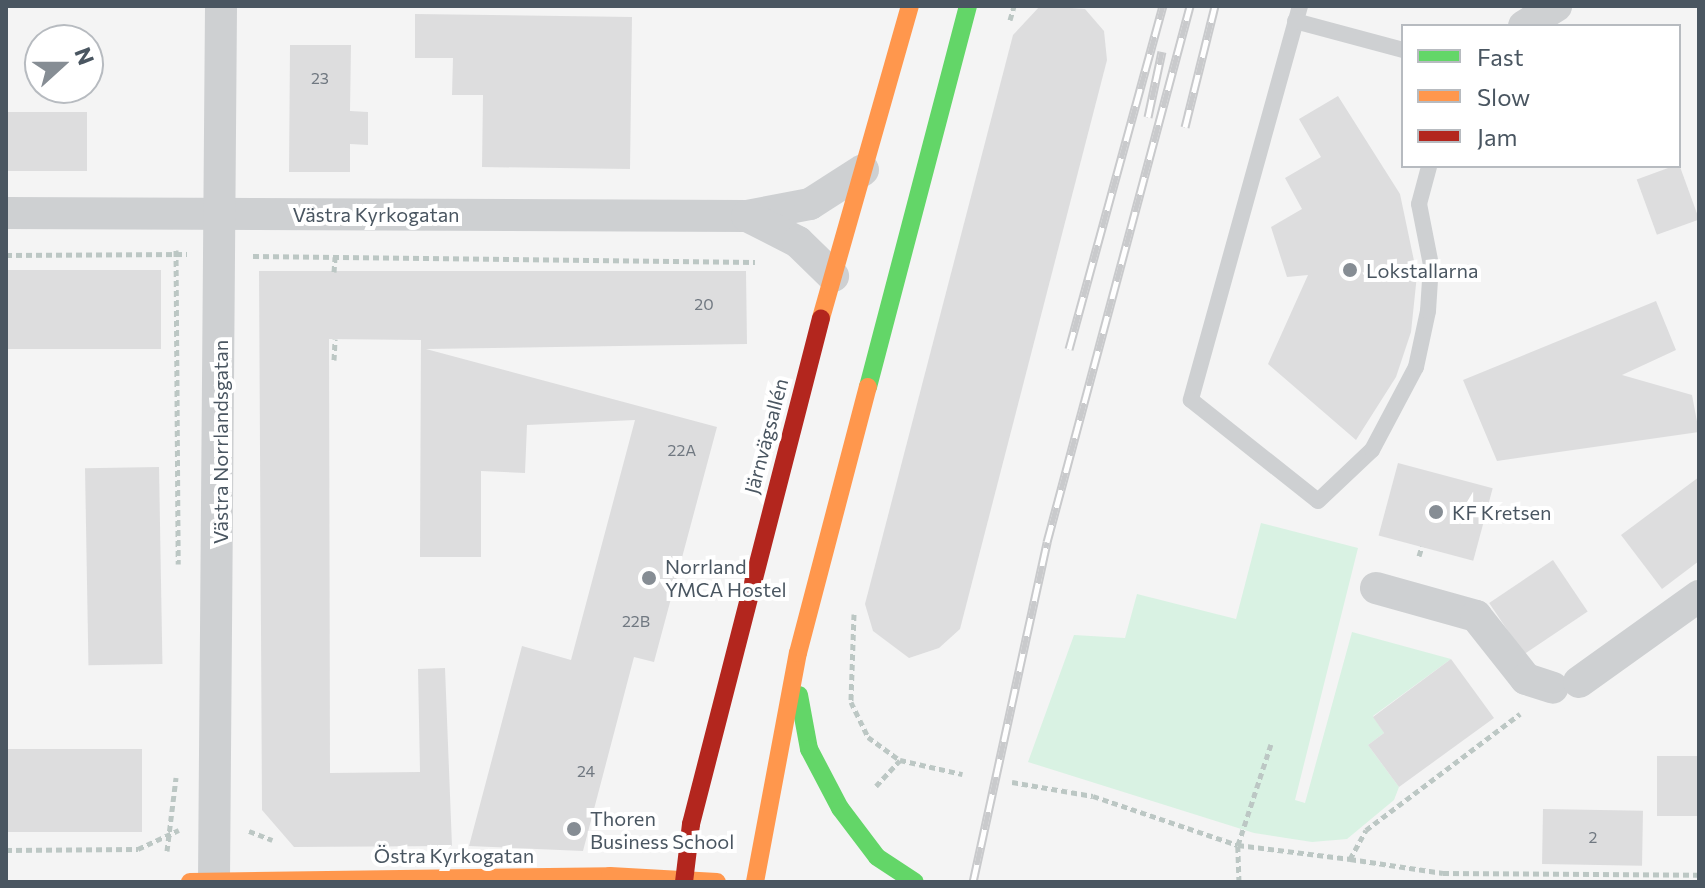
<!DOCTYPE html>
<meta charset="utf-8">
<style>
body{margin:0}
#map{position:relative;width:1705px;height:888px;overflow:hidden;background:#f4f4f4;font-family:Commissioner,sans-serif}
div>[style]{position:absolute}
.green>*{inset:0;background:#d9f2e3}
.building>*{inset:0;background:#ddddde;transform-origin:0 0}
.path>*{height:5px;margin-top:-2.5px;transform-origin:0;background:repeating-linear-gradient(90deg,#bcc7c4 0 6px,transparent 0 10px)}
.lane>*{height:16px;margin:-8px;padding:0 8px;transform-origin:8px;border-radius:8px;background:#ced0d2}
.street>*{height:32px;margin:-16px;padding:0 16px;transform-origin:16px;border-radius:16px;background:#ced0d2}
.fast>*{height:18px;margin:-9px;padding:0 9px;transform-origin:9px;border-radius:9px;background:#63d668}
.slow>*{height:18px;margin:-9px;padding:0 9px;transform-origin:9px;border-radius:9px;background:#ff974d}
.jam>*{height:18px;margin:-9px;padding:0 9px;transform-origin:9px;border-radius:9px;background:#b3261e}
.rail>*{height:9px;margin-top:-4.5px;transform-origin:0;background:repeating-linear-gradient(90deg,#fff 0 18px,#c9cacc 0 36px);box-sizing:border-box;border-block:2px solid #c9cacc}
.dots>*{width:22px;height:22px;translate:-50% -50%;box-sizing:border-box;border:4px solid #fff;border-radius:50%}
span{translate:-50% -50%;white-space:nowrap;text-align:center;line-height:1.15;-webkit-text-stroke:8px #fff;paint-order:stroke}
.number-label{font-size:16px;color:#707881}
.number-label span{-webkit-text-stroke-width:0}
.street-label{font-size:20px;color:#4a5661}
.poi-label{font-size:20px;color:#4a5661}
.left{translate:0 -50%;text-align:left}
.frame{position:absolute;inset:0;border:8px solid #4a5661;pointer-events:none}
.legend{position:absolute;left:1401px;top:24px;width:280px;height:144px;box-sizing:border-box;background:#fff;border:2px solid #b7bbc0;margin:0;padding:10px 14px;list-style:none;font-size:24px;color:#4a5661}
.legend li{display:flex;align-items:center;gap:16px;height:40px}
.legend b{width:40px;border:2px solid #b7bbc0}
.north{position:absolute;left:24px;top:24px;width:80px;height:80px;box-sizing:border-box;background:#fff;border:2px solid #b7bbc0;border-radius:50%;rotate:69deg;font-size:22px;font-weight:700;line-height:32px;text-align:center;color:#4a5661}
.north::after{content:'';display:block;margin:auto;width:28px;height:36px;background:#868d94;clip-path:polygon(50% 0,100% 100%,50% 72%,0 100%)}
</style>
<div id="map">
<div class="green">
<div style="clip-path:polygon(1261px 523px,1358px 548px,1295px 800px,1305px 803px,1352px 632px,1451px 659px,1373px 716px,1384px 733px,1368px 745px,1399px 787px,1394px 800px,1347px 839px,1312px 842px,1254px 833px,1028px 762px,1074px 635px,1125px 638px,1137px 594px,1236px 619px)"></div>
</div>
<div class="building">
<div style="clip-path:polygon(1040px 6px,1085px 9px,1104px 31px,1107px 60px,960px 629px,939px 648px,909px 658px,873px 631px,865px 604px,1013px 35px)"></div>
<div style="clip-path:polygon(415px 14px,632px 17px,630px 169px,482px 167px,483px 95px,452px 95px,453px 58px,415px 58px)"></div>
<div style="clip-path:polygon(290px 45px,351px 45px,350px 111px,368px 112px,368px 145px,350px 144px,350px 172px,289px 172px)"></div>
<div style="clip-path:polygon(1338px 96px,1400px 194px,1417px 275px,1411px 332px,1396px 377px,1356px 440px,1268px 364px,1308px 275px,1287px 277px,1271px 227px,1302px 209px,1285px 178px,1321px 157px,1299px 119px)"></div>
<div style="left:6px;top:112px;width:81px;height:59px"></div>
<div style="left:1679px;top:164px;width:59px;height:45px;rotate:70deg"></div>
<div style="left:6px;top:270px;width:155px;height:79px"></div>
<div style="clip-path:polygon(259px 271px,746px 271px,747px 344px,426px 349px,717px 427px,654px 662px,634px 657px,583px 851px,469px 846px,522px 646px,571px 660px,635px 420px,527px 425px,525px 473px,481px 471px,481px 557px,420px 557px,421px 340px,329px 339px,330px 773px,420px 772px,418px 669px,445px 668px,452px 846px,294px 847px,262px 810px)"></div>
<div style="clip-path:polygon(1656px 301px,1676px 350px,1622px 375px,1692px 395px,1699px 432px,1497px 461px,1463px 380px)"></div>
<div style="left:1398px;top:463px;width:98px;height:75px;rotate:15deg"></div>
<div style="left:159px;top:467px;width:197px;height:74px;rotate:89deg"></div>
<div style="clip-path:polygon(1699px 477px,1699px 561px,1662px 589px,1621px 535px)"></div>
<div style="left:1553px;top:560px;width:62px;height:77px;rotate:56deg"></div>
<div style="clip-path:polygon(1451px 659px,1494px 718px,1399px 787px,1368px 745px,1384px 733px,1373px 717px)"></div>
<div style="left:6px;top:749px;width:136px;height:83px"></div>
<div style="left:1657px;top:756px;width:41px;height:60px"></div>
<div style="left:1543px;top:809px;width:100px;height:55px;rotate:1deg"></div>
</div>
<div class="path">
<div style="left:1010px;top:20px;width:15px;rotate:-74deg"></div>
<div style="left:176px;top:250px;width:314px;rotate:89.6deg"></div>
<div style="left:6px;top:255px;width:181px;rotate:-0.3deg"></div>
<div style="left:253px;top:256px;width:502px;rotate:0.68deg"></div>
<div style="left:334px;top:272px;width:15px;rotate:-86deg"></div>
<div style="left:334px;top:360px;width:21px;rotate:-87deg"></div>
<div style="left:1419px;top:556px;width:10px;rotate:-73deg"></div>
<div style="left:854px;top:614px;width:88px;rotate:92deg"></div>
<div style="left:851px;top:702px;width:39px;rotate:64deg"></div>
<div style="left:868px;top:737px;width:39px;rotate:36deg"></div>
<div style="left:1012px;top:782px;width:82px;rotate:9.8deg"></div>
<div style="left:1093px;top:796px;width:153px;rotate:18.7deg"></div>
<div style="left:1238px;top:845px;width:113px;rotate:7.1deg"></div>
<div style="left:1350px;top:859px;width:33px;rotate:-61deg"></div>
<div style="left:1366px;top:830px;width:193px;rotate:-37deg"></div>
<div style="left:876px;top:786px;width:35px;rotate:-47deg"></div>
<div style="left:900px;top:760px;width:64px;rotate:12.7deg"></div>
<div style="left:249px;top:831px;width:25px;rotate:21deg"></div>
<div style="left:6px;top:850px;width:132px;rotate:-0.4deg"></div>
<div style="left:138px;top:849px;width:45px;rotate:-24.9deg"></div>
<div style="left:167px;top:851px;width:74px;rotate:-83deg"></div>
<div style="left:1350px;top:859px;width:94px;rotate:8.6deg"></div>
<div style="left:1443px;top:873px;width:256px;rotate:0.4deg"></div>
<div style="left:1239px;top:882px;width:37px;rotate:-92deg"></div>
<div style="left:1238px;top:845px;width:106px;rotate:-71.9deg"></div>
</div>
<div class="lane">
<div style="left:1300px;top:6px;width:409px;rotate:105.5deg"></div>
<div style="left:1191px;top:400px;width:162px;rotate:38.5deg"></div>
<div style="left:1318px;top:501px;width:74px;rotate:-43.4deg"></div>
<div style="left:1372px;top:450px;width:94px;rotate:-62.1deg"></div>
<div style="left:1416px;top:367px;width:57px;rotate:-77.9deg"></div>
<div style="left:1428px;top:311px;width:46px;rotate:-86.3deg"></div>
<div style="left:1431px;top:265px;width:62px;rotate:-101.1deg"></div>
<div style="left:1419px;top:204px;width:39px;rotate:-75deg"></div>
<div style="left:1295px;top:21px;width:112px;rotate:15deg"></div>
</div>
<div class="street">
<div style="left:1524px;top:26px;width:38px;rotate:-32deg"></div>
<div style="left:6px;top:213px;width:741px;rotate:0.23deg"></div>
<div style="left:747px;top:216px;width:64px;rotate:-10.8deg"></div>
<div style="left:810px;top:204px;width:63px;rotate:-32.7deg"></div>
<div style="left:747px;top:216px;width:57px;rotate:27deg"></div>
<div style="left:798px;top:242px;width:49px;rotate:44.2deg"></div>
<div style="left:1376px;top:588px;width:104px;rotate:15.6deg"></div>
<div style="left:1476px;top:616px;width:80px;rotate:51.6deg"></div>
<div style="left:1526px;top:679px;width:28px;rotate:18deg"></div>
<div style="left:1579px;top:682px;width:148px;rotate:-35.6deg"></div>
<div style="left:214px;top:879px;width:873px;rotate:-89.54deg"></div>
</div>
<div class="fast">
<div style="left:868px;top:387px;width:394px;rotate:-75.3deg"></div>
<div style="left:799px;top:695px;width:55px;rotate:79.5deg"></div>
<div style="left:809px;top:749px;width:67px;rotate:62.3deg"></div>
<div style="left:840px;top:808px;width:61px;rotate:52.9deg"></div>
<div style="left:877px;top:857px;width:45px;rotate:33.3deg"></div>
</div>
<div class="slow">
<div style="left:821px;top:318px;width:324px;rotate:-74.1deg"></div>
<div style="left:190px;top:882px;width:420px;rotate:-0.8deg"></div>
<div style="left:610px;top:876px;width:107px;rotate:3.2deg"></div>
<div style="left:755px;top:882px;width:233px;rotate:-79.4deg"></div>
<div style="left:798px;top:653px;width:275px;rotate:-75.3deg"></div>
</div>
<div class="jam">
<div style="left:684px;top:882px;width:58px;rotate:-83.1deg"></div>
<div style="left:691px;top:824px;width:522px;rotate:-75.59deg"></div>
</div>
<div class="rail">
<div style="left:1148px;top:117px;width:67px;rotate:-78deg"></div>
<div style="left:1185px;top:127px;width:125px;rotate:-76.1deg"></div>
<div style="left:1069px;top:349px;width:356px;rotate:-74.7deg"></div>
<div style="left:973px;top:882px;width:348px;rotate:-77.7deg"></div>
<div style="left:1047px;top:542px;width:555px;rotate:-75.06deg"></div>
</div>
<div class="dots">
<div style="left:1350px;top:270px;background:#868d94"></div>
<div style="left:1436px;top:512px;background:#868d94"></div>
<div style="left:649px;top:578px;background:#868d94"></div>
<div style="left:574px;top:829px;background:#868d94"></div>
</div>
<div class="number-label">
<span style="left:320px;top:78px">23</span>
<span style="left:704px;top:304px">20</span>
<span style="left:682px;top:450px">22A</span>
<span style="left:636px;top:621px">22B</span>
<span style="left:586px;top:771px">24</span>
<span style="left:1593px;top:837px">2</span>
</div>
<div class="street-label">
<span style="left:376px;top:214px">Västra Kyrkogatan</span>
<span style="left:766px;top:436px;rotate:-75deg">Järnvägsallén</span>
<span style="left:220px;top:442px;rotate:-90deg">Västra Norrlandsgatan</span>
<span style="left:454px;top:855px">Östra Kyrkogatan</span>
</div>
<div class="poi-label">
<span class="left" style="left:1366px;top:270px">Lokstallarna</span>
<span class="left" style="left:1452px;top:512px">KF Kretsen</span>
<span class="left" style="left:665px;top:578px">Norrland<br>YMCA Hostel</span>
<span class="left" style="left:590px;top:830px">Thoren<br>Business School</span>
</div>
<div class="frame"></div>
<ul class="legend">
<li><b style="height:10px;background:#63d668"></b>Fast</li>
<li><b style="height:10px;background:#ff974d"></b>Slow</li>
<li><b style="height:10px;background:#b3261e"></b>Jam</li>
</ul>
<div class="north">N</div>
</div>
